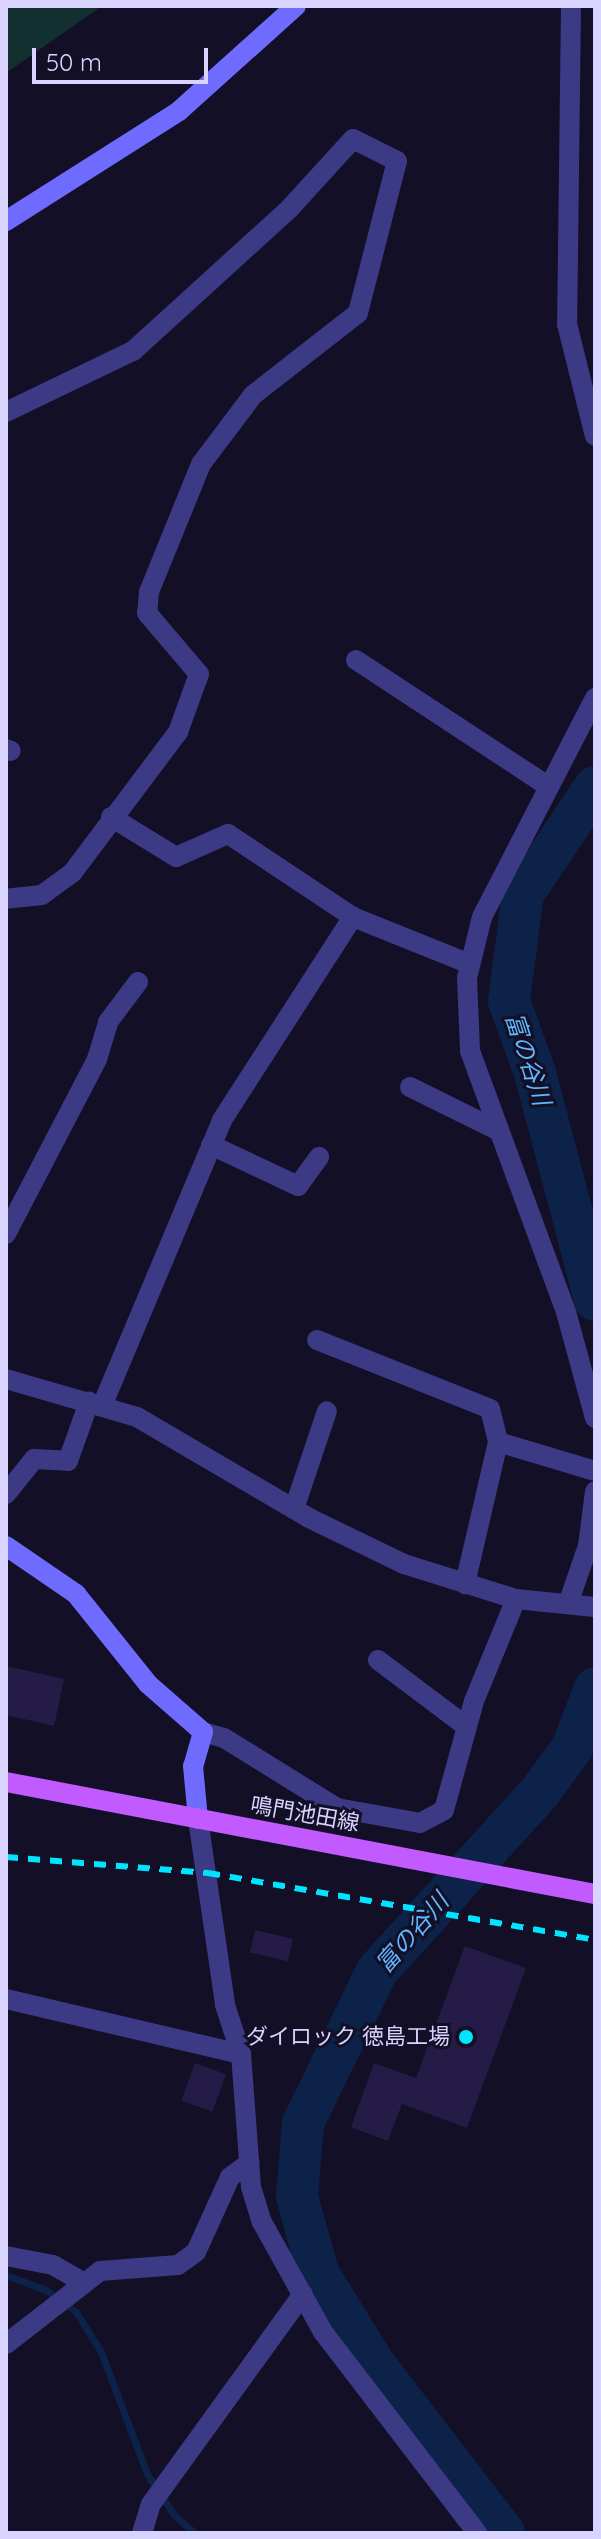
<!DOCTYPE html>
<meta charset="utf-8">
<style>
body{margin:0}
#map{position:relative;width:601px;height:2539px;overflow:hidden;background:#130f26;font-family:Quicksand,"Noto Sans JP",sans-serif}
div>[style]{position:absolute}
.green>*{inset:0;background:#12302f}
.stream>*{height:7px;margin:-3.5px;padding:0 3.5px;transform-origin:3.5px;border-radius:3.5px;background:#0c2248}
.river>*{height:42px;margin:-21px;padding:0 21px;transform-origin:21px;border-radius:21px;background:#0c2248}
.building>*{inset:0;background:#241b47;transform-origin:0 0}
.street>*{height:20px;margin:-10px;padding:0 10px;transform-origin:10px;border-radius:10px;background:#3d3a85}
.secondary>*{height:20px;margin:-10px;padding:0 10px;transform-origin:10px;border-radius:10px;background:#6f6bff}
.primary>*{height:20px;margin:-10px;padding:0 10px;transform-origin:10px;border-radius:10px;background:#c25bff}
.rail>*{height:6px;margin-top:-3px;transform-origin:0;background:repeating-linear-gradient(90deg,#00e5ff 0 12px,transparent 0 22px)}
.dots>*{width:22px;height:22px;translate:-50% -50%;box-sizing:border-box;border:4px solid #130f26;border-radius:50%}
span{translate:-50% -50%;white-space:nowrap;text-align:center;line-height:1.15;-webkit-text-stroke:6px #130f26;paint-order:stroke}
.street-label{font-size:22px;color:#d9d4ff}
.poi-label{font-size:22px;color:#d9d4ff}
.right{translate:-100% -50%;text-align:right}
.water-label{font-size:24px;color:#62b6ff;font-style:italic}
.frame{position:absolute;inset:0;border:8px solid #d9d4ff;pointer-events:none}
.scale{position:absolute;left:32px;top:48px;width:176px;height:36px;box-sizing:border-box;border:4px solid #d9d4ff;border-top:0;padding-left:10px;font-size:24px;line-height:28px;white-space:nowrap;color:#d9d4ff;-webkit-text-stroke:6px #130f26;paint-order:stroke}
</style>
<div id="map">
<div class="green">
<div style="clip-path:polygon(6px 6px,102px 6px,6px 73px)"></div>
</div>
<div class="stream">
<div style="left:6px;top:2275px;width:43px;rotate:20.6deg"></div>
<div style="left:46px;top:2290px;width:37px;rotate:36deg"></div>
<div style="left:76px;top:2312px;width:47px;rotate:58deg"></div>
<div style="left:101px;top:2352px;width:130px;rotate:69.3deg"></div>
<div style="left:147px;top:2474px;width:49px;rotate:56.6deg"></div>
<div style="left:174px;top:2515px;width:28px;rotate:41deg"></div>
</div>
<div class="river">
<div style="left:595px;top:787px;width:129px;rotate:123.9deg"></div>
<div style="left:523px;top:894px;width:108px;rotate:97.5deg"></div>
<div style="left:509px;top:1001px;width:77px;rotate:70.1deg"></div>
<div style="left:535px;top:1073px;width:235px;rotate:75.2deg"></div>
<div style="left:504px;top:2533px;width:215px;rotate:-127.5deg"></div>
<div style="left:373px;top:2362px;width:105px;rotate:-121.7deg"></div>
<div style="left:318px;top:2273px;width:80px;rotate:-105.3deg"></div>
<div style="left:297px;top:2196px;width:73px;rotate:-85.3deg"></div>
<div style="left:303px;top:2123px;width:169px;rotate:-64deg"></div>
<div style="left:377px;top:1971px;width:242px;rotate:-47.7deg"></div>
<div style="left:540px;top:1792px;width:54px;rotate:-54deg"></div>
<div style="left:572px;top:1748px;width:64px;rotate:-69deg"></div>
</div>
<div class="building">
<div style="clip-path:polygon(6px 1666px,64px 1679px,54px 1726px,6px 1715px)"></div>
<div style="left:255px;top:1930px;width:39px;height:23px;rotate:13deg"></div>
<div style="clip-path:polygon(465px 1946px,526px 1968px,467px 2128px,402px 2104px,388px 2141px,351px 2127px,374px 2063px,416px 2078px)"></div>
<div style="left:195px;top:2063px;width:33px;height:40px;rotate:20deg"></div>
</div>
<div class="street">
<div style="left:571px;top:6px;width:318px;rotate:90.7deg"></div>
<div style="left:567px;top:324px;width:115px;rotate:76deg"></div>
<div style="left:6px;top:412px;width:141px;rotate:-25.7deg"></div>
<div style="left:133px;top:351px;width:212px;rotate:-42.3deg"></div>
<div style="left:290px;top:208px;width:93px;rotate:-47.6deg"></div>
<div style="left:353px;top:139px;width:49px;rotate:26.6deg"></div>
<div style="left:397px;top:161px;width:157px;rotate:104.4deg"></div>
<div style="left:358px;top:313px;width:133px;rotate:142deg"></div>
<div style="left:253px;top:395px;width:86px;rotate:127deg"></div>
<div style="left:201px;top:464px;width:138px;rotate:112.1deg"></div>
<div style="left:149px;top:592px;width:21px;rotate:95deg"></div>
<div style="left:147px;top:613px;width:80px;rotate:49.6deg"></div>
<div style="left:199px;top:674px;width:62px;rotate:109.9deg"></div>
<div style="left:178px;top:732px;width:176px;rotate:126.9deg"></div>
<div style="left:72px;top:873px;width:37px;rotate:144deg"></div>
<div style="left:42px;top:895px;width:36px;rotate:174deg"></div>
<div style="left:356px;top:660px;width:230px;rotate:33.3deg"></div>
<div style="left:595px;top:698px;width:246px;rotate:117.3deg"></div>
<div style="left:482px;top:917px;width:63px;rotate:103.8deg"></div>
<div style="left:467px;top:978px;width:73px;rotate:87.6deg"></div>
<div style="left:470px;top:1051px;width:278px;rotate:69.8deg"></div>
<div style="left:566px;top:1312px;width:110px;rotate:74.7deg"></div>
<div style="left:6px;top:749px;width:5px;rotate:22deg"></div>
<div style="left:111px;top:817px;width:76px;rotate:31.6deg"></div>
<div style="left:176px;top:857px;width:57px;rotate:-23.9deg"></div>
<div style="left:228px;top:834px;width:150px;rotate:33.6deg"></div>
<div style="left:353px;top:917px;width:126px;rotate:21.9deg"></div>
<div style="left:410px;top:1087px;width:95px;rotate:26.3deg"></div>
<div style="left:211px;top:1145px;width:96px;rotate:25.2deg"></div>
<div style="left:298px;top:1186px;width:36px;rotate:-54deg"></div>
<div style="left:6px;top:1234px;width:197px;rotate:-62.5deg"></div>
<div style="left:97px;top:1059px;width:39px;rotate:-73deg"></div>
<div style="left:108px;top:1022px;width:50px;rotate:-53.1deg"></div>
<div style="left:317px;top:1340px;width:186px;rotate:21.7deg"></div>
<div style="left:490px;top:1409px;width:34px;rotate:76deg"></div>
<div style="left:498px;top:1442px;width:146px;rotate:103.1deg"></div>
<div style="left:6px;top:1379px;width:136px;rotate:16.2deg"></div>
<div style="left:137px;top:1417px;width:199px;rotate:30.4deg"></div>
<div style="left:309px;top:1518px;width:106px;rotate:25.8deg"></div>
<div style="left:404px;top:1564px;width:117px;rotate:17.4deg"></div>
<div style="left:516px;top:1599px;width:79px;rotate:5.8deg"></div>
<div style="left:102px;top:1406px;width:310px;rotate:-67.2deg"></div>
<div style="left:222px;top:1120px;width:242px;rotate:-57.2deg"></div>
<div style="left:498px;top:1442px;width:101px;rotate:16.6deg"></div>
<div style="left:6px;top:1494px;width:45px;rotate:-51.3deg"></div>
<div style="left:34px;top:1459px;width:34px;rotate:3deg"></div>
<div style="left:68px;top:1461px;width:63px;rotate:-70.4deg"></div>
<div style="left:294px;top:1509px;width:103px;rotate:-71.4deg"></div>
<div style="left:568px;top:1604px;width:61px;rotate:-71deg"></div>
<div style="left:588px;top:1546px;width:55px;rotate:-82.7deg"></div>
<div style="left:378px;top:1660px;width:111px;rotate:37deg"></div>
<div style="left:203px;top:1732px;width:22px;rotate:16deg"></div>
<div style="left:224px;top:1738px;width:133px;rotate:31.8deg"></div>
<div style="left:337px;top:1808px;width:84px;rotate:10.2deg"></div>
<div style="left:420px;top:1823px;width:27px;rotate:-28deg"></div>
<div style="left:444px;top:1810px;width:113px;rotate:-74.6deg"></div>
<div style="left:474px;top:1701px;width:110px;rotate:-67.6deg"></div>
<div style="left:198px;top:1819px;width:188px;rotate:81.7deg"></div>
<div style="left:225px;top:2005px;width:52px;rotate:71.9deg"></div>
<div style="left:241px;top:2054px;width:133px;rotate:85.7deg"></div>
<div style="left:251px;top:2187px;width:37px;rotate:73deg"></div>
<div style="left:262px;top:2222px;width:126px;rotate:61deg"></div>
<div style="left:323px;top:2332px;width:253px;rotate:52.5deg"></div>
<div style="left:6px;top:1999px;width:241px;rotate:13.2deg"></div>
<div style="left:6px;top:2256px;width:48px;rotate:10.8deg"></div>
<div style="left:53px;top:2265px;width:32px;rotate:30deg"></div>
<div style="left:6px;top:2344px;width:119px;rotate:-37.8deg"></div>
<div style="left:100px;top:2271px;width:78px;rotate:-4.4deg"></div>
<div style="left:178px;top:2265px;width:22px;rotate:-36deg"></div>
<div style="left:196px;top:2252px;width:82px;rotate:-65.6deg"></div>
<div style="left:230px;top:2177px;width:24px;rotate:-36deg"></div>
<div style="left:142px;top:2533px;width:30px;rotate:-73deg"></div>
<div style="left:151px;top:2504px;width:259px;rotate:-54.1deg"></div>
</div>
<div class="secondary">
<div style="left:6px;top:221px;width:205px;rotate:-32.4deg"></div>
<div style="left:179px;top:111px;width:157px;rotate:-41.9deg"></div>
<div style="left:6px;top:1546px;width:85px;rotate:34.4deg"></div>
<div style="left:76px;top:1594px;width:115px;rotate:51.3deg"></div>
<div style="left:148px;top:1684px;width:73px;rotate:41.1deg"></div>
<div style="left:203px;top:1732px;width:35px;rotate:106deg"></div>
<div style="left:193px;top:1766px;width:53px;rotate:84.6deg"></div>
</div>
<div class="primary">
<div style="left:6px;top:1782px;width:600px;rotate:10.77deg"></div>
</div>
<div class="rail">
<div style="left:6px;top:1857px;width:203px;rotate:4.5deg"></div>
<div style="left:208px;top:1873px;width:393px;rotate:9.8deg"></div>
</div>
<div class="dots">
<div style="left:466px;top:2037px;background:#00e5ff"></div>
</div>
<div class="street-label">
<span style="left:305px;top:1814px;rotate:10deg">鳴門池田線</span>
</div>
<div class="poi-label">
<span class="right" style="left:450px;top:2037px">ダイロック 徳島工場</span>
</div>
<div class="water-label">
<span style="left:528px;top:1059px;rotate:72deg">富の谷川</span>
<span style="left:412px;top:1933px;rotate:-49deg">富の谷川</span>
</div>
<div class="frame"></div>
<div class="scale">50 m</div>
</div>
